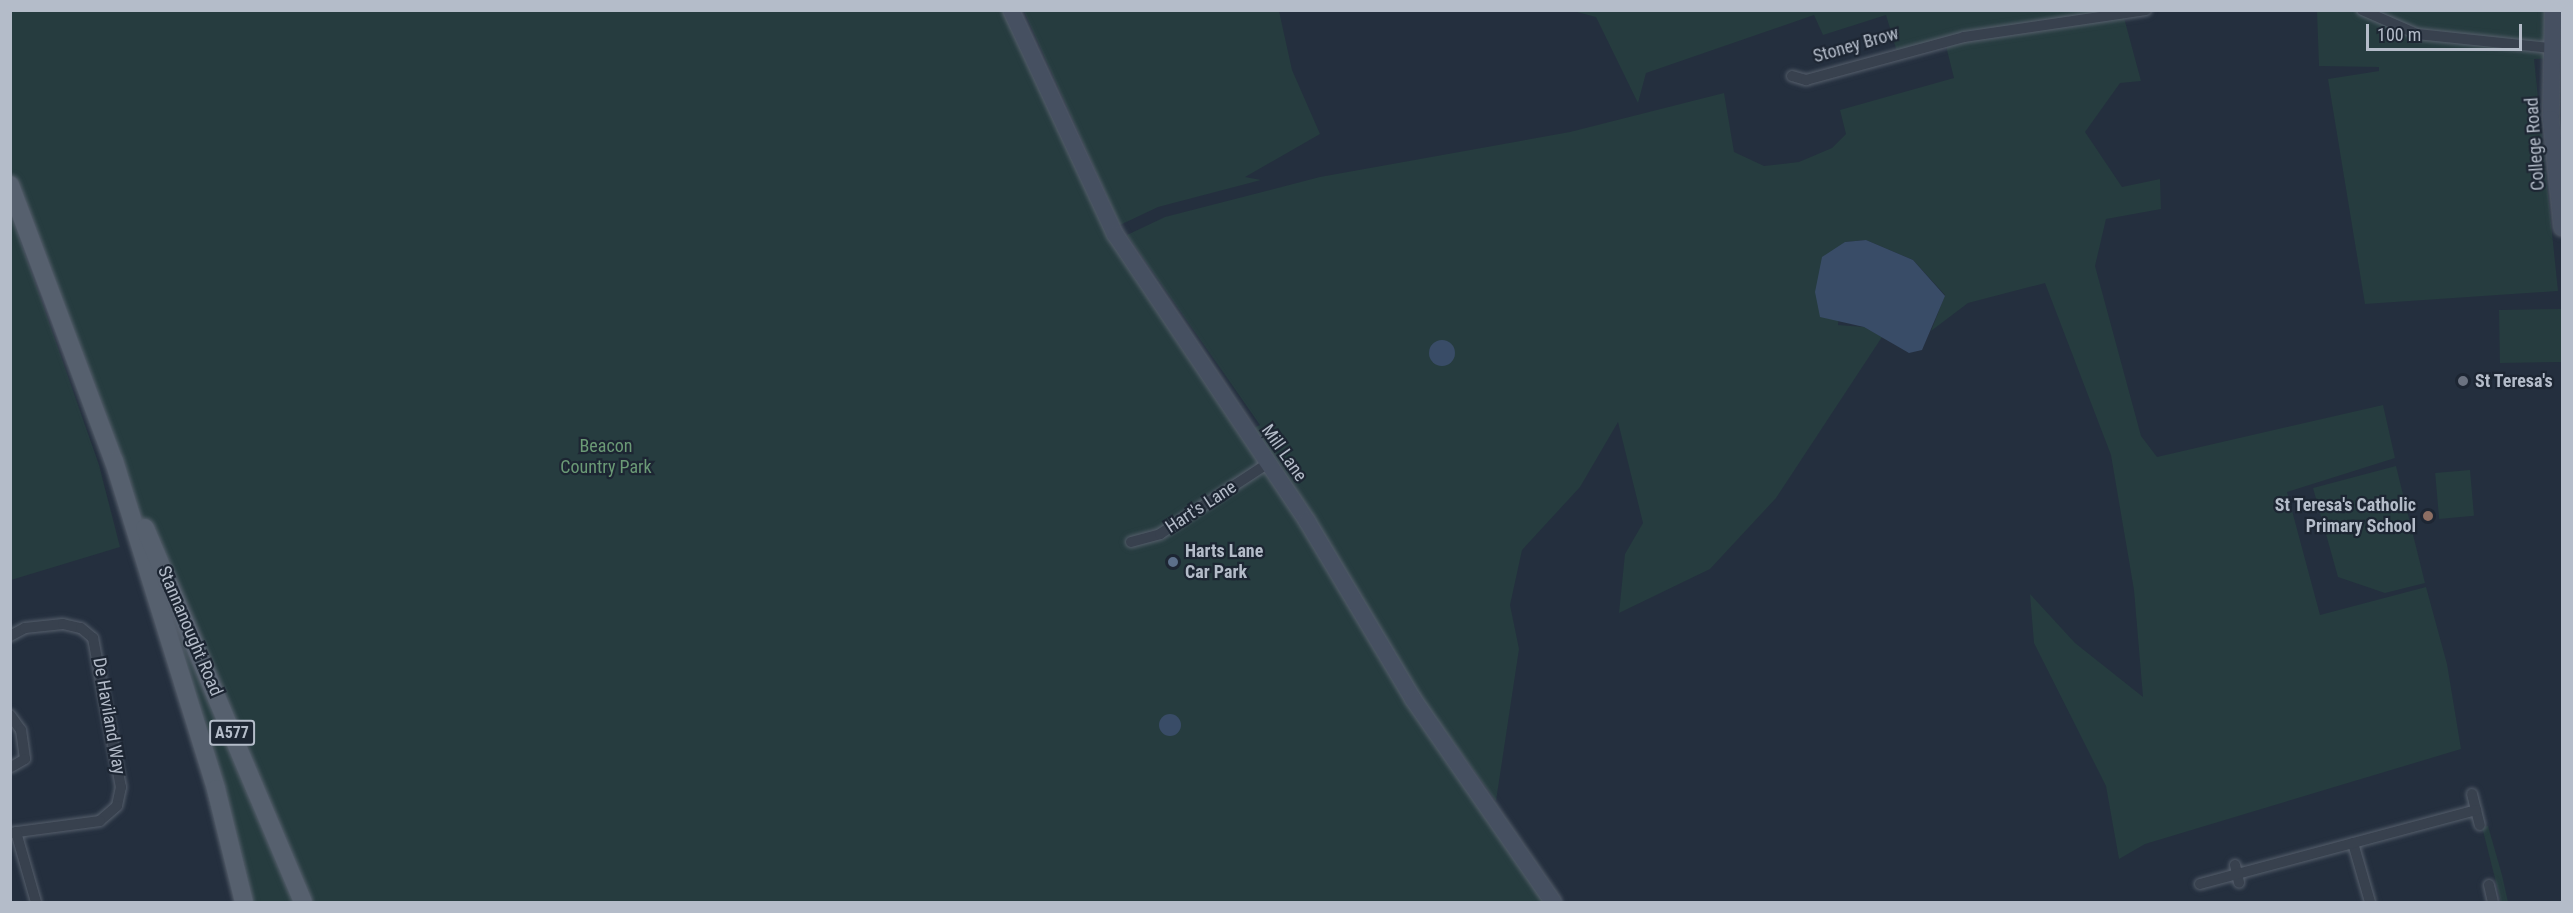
<!DOCTYPE html>
<style>
body{margin:0}
#map{position:relative;width:2573px;height:913px;overflow:hidden;background:#242f3e;font-family:"Roboto Condensed",sans-serif}
div>[style]{position:absolute}
.green>*{inset:0;background:#263c3f;transform-origin:0 0}
.water>*{inset:0;background:#394c67}
.round{border-radius:50%}
.roads{filter:drop-shadow(0 0 2px #565f6c) drop-shadow(0 0 2px #565f6c)}
.street>*{height:10px;margin:-5px;padding:0 5px;transform-origin:5px;border-radius:5px;background:#38414e}
.secondary>*{height:16px;margin:-8px;padding:0 8px;transform-origin:8px;border-radius:8px;background:#465061}
.primary>*{height:18px;margin:-9px;padding:0 9px;transform-origin:9px;border-radius:9px;background:#56606e}
.dots>*{width:16px;height:16px;translate:-50% -50%;box-sizing:border-box;border:3px solid #1d2633;border-radius:50%}
span{translate:-50% -50%;white-space:nowrap;text-align:center;line-height:1.15;-webkit-text-stroke:4.5px #1d2633;paint-order:stroke}
.shield-label span{padding:2px 4px;background:#1d2633;border:2px solid;border-radius:4px;-webkit-text-stroke-width:0}
.shield-label{font-size:16px;color:#b4bcc9;font-weight:700}
.street-label{font-size:18px;color:#b4bcc9}
.poi-label{font-size:18px;color:#b4bcc9;font-weight:700}
.left{translate:0 -50%;text-align:left}
.right{translate:-100% -50%;text-align:right}
.park-label{font-size:18px;color:#6b9a76}
.frame{position:absolute;inset:0;border:12px solid #b4bcc9;pointer-events:none}
.scale{position:absolute;left:2366px;top:24px;width:156px;height:27px;box-sizing:border-box;border:3px solid #b4bcc9;border-top:0;padding-left:8px;font-size:18px;line-height:21px;white-space:nowrap;color:#b4bcc9;-webkit-text-stroke:4px #1d2633;paint-order:stroke}
</style>
<div id="map">
<div class="green">
<div style="clip-path:polygon(11px 11px,1011px 11px,1115px 234px,1553px 902px,303px 902px,114px 461px,11px 185px)"></div>
<div style="clip-path:polygon(1024px 11px,1279px 11px,1292px 70px,1320px 134px,1245px 177px,1261px 180px,1158px 207px,1120px 225px)"></div>
<div style="clip-path:polygon(1573px 11px,2146px 11px,2123px 14px,2141px 81px,2120px 83px,2085px 132px,2122px 187px,2160px 179px,2161px 209px,2106px 219px,2095px 266px,2141px 436px,2157px 457px,2383px 405px,2395px 458px,2287px 492px,2320px 615px,2426px 587px,2447px 664px,2461px 749px,2145px 844px,2119px 859px,2106px 786px,2034px 643px,2030px 594px,2075px 643px,2143px 697px,2134px 590px,2111px 455px,2045px 283px,1968px 303px,1931px 331px,1945px 295px,1913px 260px,1866px 240px,1845px 242px,1838px 325px,1864px 327px,1882px 337px,1776px 498px,1710px 569px,1619px 613px,1625px 554px,1643px 523px,1618px 422px,1580px 487px,1522px 550px,1510px 605px,1519px 649px,1496px 801px,1419px 695px,1252px 429px,1260px 425px,1127px 235px,1165px 217px,1320px 177px,1570px 132px,1724px 93px,1734px 152px,1764px 166px,1799px 162px,1832px 148px,1846px 134px,1840px 110px,1954px 78px,1945px 42px,1897px 52px,1886px 15px,1823px 35px,1814px 15px,1646px 73px,1638px 103px,1596px 17px)"></div>
<div style="clip-path:polygon(2317px 11px,2553px 11px,2551px 58px,2534px 59px,2558px 291px,2365px 304px,2328px 79px,2379px 71px,2379px 67px,2319px 66px)"></div>
<div style="clip-path:polygon(10px 211px,99px 465px,120px 547px,11px 580px)"></div>
<div style="left:2561px;top:309px;width:53px;height:62px;rotate:89deg"></div>
<div style="clip-path:polygon(2396px 466px,2425px 583px,2385px 593px,2338px 577px,2313px 488px)"></div>
<div style="left:2470px;top:470px;width:46px;height:35px;rotate:85deg"></div>
<div style="clip-path:polygon(155px 567px,297px 902px,252px 902px)"></div>
<div style="clip-path:polygon(2488px 826px,2502px 875px,2508px 902px,2501px 902px,2482px 827px)"></div>
</div>
<div class="water">
<div style="clip-path:polygon(1866px 240px,1913px 260px,1945px 296px,1922px 350px,1909px 353px,1864px 327px,1820px 317px,1815px 292px,1822px 257px,1845px 242px)"></div>
<div class="round" style="left:1429px;top:340px;width:26px;height:26px"></div>
<div class="round" style="left:1159px;top:714px;width:22px;height:22px"></div>
</div>
<div class="roads">
<div class="street">
<div style="left:2362px;top:10px;width:60px;rotate:23.6deg"></div>
<div style="left:2417px;top:34px;width:135px;rotate:6deg"></div>
<div style="left:1792px;top:76px;width:15px;rotate:16deg"></div>
<div style="left:1806px;top:80px;width:164px;rotate:-15.2deg"></div>
<div style="left:1964px;top:37px;width:184px;rotate:-8.4deg"></div>
<div style="left:1131px;top:542px;width:30px;rotate:-15deg"></div>
<div style="left:1160px;top:534px;width:128px;rotate:-33.2deg"></div>
<div style="left:10px;top:636px;width:17px;rotate:-28deg"></div>
<div style="left:25px;top:628px;width:38px;rotate:-6deg"></div>
<div style="left:63px;top:624px;width:18px;rotate:13deg"></div>
<div style="left:81px;top:628px;width:16px;rotate:40deg"></div>
<div style="left:93px;top:638px;width:152px;rotate:79.4deg"></div>
<div style="left:121px;top:787px;width:19px;rotate:102deg"></div>
<div style="left:117px;top:806px;width:23px;rotate:139deg"></div>
<div style="left:100px;top:821px;width:91px;rotate:172.4deg"></div>
<div style="left:10px;top:715px;width:19px;rotate:54deg"></div>
<div style="left:21px;top:730px;width:29px;rotate:82deg"></div>
<div style="left:25px;top:759px;width:16px;rotate:150deg"></div>
<div style="left:2472px;top:794px;width:32px;rotate:76deg"></div>
<div style="left:16px;top:832px;width:73px;rotate:74.1deg"></div>
<div style="left:2353px;top:843px;width:61px;rotate:73.9deg"></div>
<div style="left:2235px;top:865px;width:18px;rotate:77deg"></div>
<div style="left:2200px;top:884px;width:286px;rotate:-15deg"></div>
<div style="left:2489px;top:885px;width:17px;rotate:77deg"></div>
</div>
<div class="secondary">
<div style="left:1011px;top:10px;width:247px;rotate:65.1deg"></div>
<div style="left:1115px;top:234px;width:345px;rotate:56.2deg"></div>
<div style="left:1307px;top:521px;width:207px;rotate:59.2deg"></div>
<div style="left:1413px;top:699px;width:247px;rotate:55.4deg"></div>
<div style="left:2553px;top:10px;width:109px;rotate:91.1deg"></div>
<div style="left:2551px;top:119px;width:109px;rotate:84.2deg"></div>
</div>
<div class="primary">
<div style="left:10px;top:185px;width:295px;rotate:69.4deg"></div>
<div style="left:114px;top:461px;width:343px;rotate:72.7deg"></div>
<div style="left:216px;top:789px;width:116px;rotate:76.1deg"></div>
<div style="left:145px;top:528px;width:406px;rotate:67.1deg"></div>
</div>
</div>
<div class="dots">
<div style="left:2463px;top:381px;background:#6b7280"></div>
<div style="left:2428px;top:516px;background:#8d6e63"></div>
<div style="left:1173px;top:562px;background:#5c6f8a"></div>
</div>
<div class="shield-label">
<span style="left:232px;top:733px">A577</span>
</div>
<div class="street-label">
<span style="left:1856px;top:45px;rotate:-16deg">Stoney Brow</span>
<span style="left:2535px;top:144px;rotate:-94deg">College Road</span>
<span style="left:1284px;top:453px;rotate:55deg">Mill Lane</span>
<span style="left:1201px;top:507px;rotate:-33deg">Hart's Lane</span>
<span style="left:190px;top:631px;rotate:67deg">Stannanought Road</span>
<span style="left:109px;top:716px;rotate:80deg">De Haviland Way</span>
</div>
<div class="poi-label">
<span class="left" style="left:2475px;top:381px">St Teresa's</span>
<span class="right" style="left:2416px;top:516px">St Teresa's Catholic<br>Primary School</span>
<span class="left" style="left:1185px;top:562px">Harts Lane<br>Car Park</span>
</div>
<div class="park-label">
<span style="left:606px;top:457px">Beacon<br>Country Park</span>
</div>
<div class="frame"></div>
<div class="scale">100 m</div>
</div>
